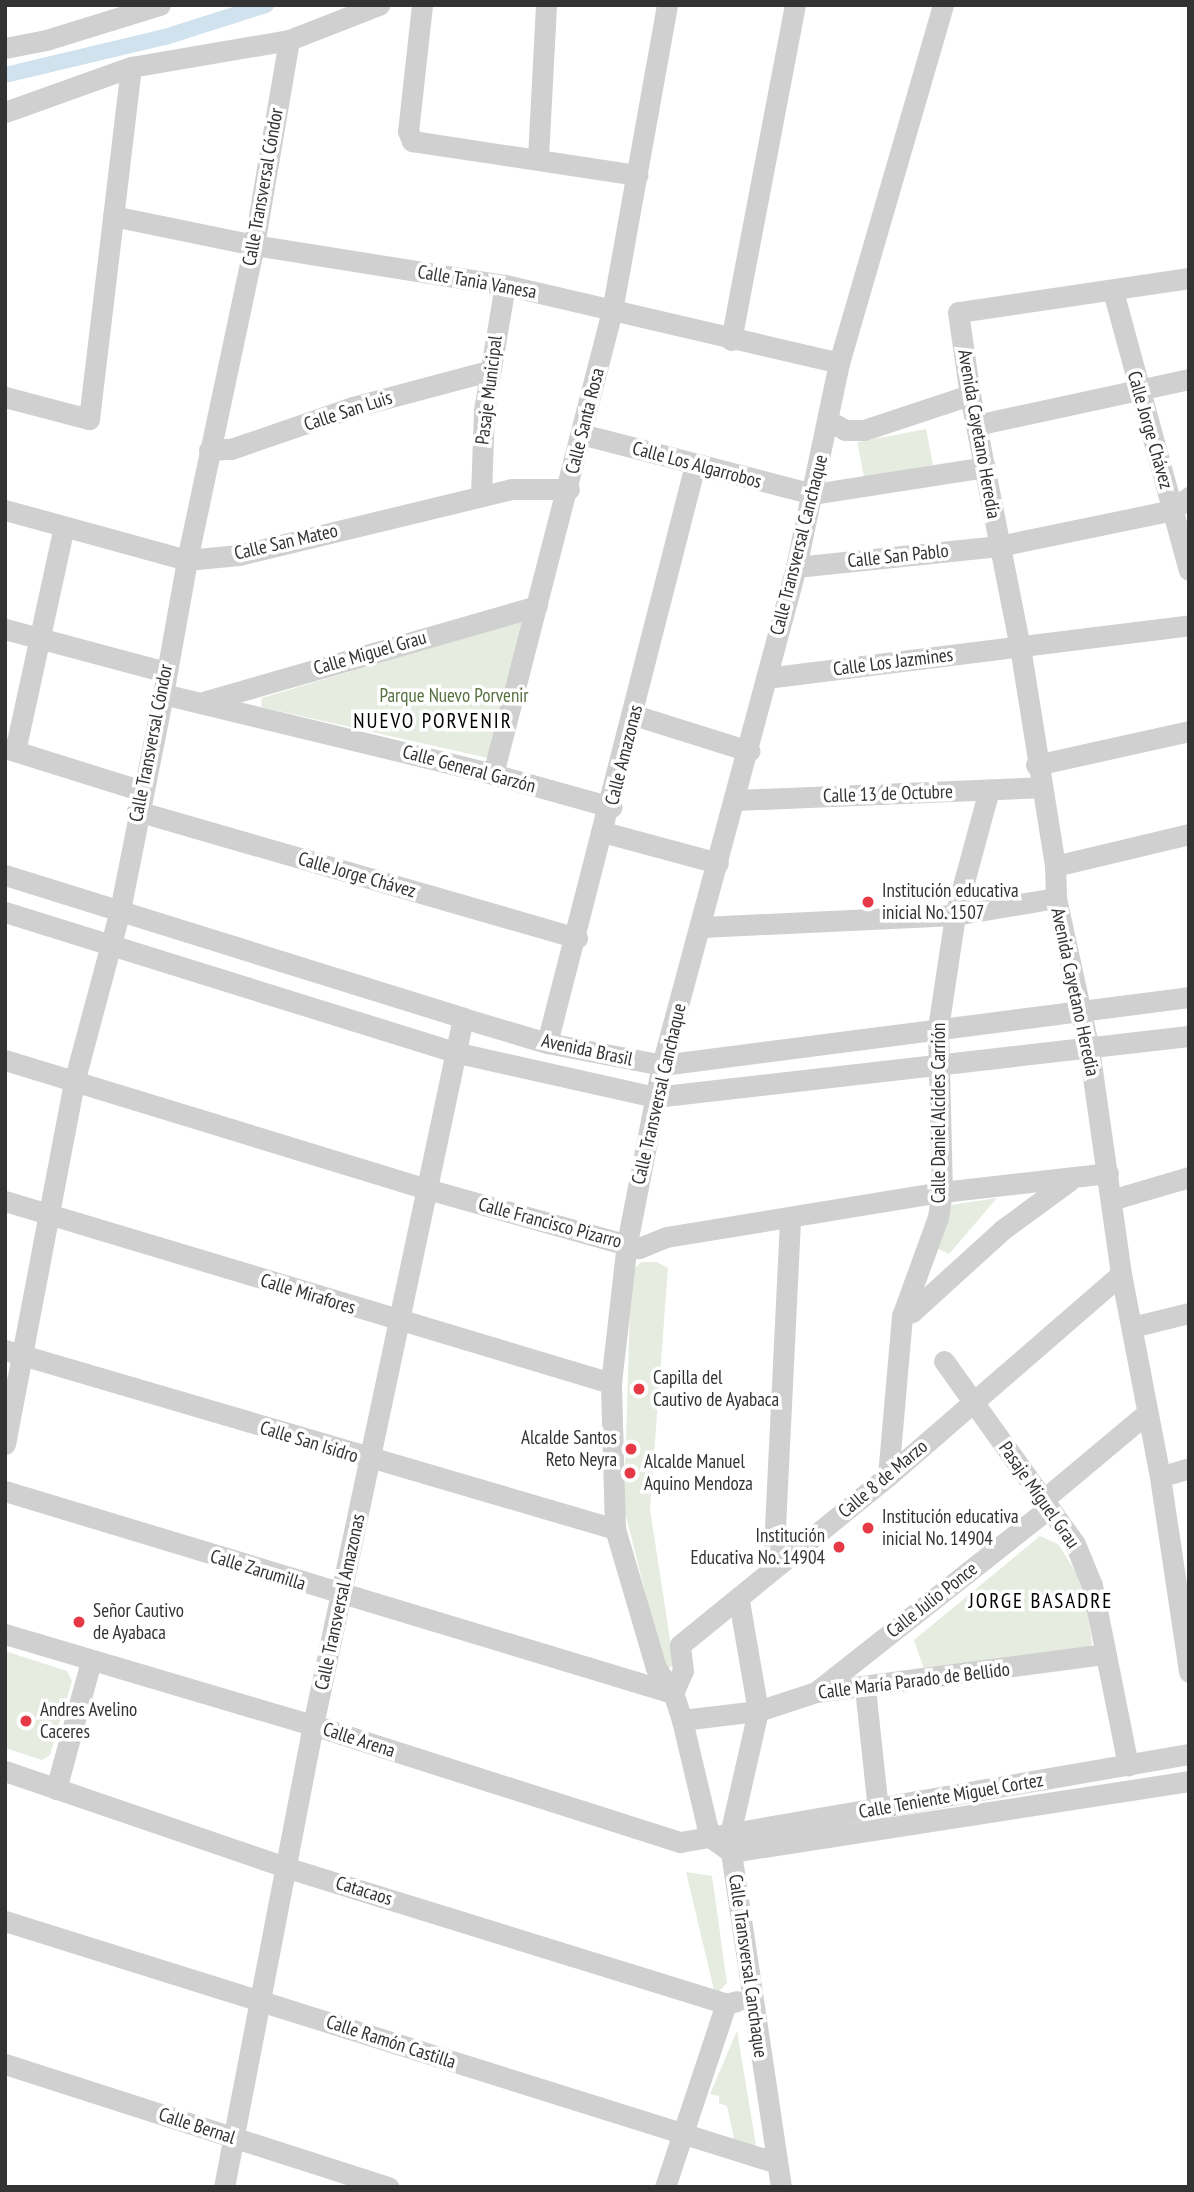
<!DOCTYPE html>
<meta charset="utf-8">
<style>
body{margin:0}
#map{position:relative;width:1194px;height:2192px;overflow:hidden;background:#fff;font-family:"PT Sans Narrow",sans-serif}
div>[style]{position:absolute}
.green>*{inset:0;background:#e6ecdf;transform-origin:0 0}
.canal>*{height:16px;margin:-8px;padding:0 8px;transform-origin:8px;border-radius:8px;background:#cfe2ee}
.minor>*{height:21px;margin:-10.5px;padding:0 10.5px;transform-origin:10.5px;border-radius:10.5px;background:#d0d0d0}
.dots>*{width:19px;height:19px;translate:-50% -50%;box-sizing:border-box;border:4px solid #fff;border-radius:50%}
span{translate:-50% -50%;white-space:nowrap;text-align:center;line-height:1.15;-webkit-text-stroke:7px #fff;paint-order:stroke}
.street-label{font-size:19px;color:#333}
.park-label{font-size:19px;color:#56703f}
.poi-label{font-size:19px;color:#333}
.left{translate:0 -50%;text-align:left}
.right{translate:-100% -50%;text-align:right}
.neighbourhood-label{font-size:21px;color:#000;letter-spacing:2px}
.frame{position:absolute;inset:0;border:7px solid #333;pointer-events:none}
</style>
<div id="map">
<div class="green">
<div style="left:926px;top:429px;width:37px;height:70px;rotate:79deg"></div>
<div style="clip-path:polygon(528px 618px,492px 759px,261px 707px,262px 698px)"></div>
<div style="clip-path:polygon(997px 1198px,949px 1254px,933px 1246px,951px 1205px)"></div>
<div style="clip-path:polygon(641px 1262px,657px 1262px,668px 1268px,650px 1509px,674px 1666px,664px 1668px,624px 1508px,631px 1272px)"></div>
<div style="clip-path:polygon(1040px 1536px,1058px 1544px,1084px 1585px,1092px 1644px,1082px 1656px,925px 1672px,914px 1640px)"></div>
<div style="clip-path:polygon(5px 1651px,67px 1671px,72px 1681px,50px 1755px,42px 1760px,5px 1748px)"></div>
<div style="clip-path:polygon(686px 1872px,712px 1876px,727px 1983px,718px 1992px,714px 1990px)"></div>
<div style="clip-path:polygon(737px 2031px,756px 2145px,735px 2143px,727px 2106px,719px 2103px,719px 2096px,710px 2094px)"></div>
</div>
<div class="canal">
<div style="left:5px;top:75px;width:164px;rotate:-13.4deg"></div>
<div style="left:165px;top:37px;width:106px;rotate:-17.6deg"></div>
</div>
<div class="minor">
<div style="left:422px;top:5px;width:127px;rotate:96.3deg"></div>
<div style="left:408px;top:131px;width:11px;rotate:68deg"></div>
<div style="left:412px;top:141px;width:228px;rotate:8.6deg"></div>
<div style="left:5px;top:48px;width:42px;rotate:-11deg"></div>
<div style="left:46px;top:40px;width:119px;rotate:-17.1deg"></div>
<div style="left:5px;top:112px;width:134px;rotate:-19.7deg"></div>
<div style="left:131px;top:67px;width:160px;rotate:-9.7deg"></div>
<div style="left:289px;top:40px;width:97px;rotate:-21.3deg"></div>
<div style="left:538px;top:158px;width:153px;rotate:-87deg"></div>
<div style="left:113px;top:216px;width:144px;rotate:11.6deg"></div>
<div style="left:254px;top:245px;width:254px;rotate:9.1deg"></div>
<div style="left:505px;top:285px;width:343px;rotate:13.1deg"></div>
<div style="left:1189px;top:278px;width:233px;rotate:171.6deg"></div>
<div style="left:958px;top:312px;width:84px;rotate:81.8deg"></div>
<div style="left:970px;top:395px;width:257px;rotate:78.8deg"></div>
<div style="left:1020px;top:647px;width:222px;rotate:80.9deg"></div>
<div style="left:1055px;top:866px;width:32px;rotate:88deg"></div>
<div style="left:1056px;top:898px;width:155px;rotate:77.7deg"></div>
<div style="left:1089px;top:1049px;width:227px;rotate:81.9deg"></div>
<div style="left:1121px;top:1274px;width:207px;rotate:79.1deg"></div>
<div style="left:1160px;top:1477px;width:197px;rotate:81.5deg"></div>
<div style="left:1113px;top:291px;width:289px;rotate:74.8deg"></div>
<div style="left:731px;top:340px;width:341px;rotate:-79.2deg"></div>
<div style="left:5px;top:397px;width:87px;rotate:14.7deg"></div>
<div style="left:89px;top:419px;width:354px;rotate:-83.2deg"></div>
<div style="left:829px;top:421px;width:18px;rotate:29deg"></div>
<div style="left:845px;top:430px;width:19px"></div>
<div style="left:864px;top:430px;width:112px;rotate:-18.3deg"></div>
<div style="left:976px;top:425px;width:218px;rotate:-12.2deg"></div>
<div style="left:581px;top:434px;width:240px;rotate:14.5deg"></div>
<div style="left:813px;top:494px;width:174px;rotate:-8.9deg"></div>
<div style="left:209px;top:450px;width:22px;rotate:-3deg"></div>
<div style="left:231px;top:449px;width:129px;rotate:-19deg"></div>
<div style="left:353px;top:407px;width:140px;rotate:-14.9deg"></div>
<div style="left:481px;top:495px;width:85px;rotate:-88deg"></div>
<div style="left:484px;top:410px;width:127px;rotate:-80.5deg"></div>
<div style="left:5px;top:510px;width:189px;rotate:15.4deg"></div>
<div style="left:187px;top:560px;width:52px;rotate:-5.5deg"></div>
<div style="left:239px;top:555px;width:281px;rotate:-13.6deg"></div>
<div style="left:512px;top:489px;width:57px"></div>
<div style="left:796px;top:567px;width:204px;rotate:-5.9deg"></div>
<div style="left:999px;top:546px;width:178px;rotate:-11.7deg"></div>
<div style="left:1173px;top:510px;width:21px;rotate:-39deg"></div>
<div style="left:5px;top:629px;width:167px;rotate:15deg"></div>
<div style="left:766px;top:678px;width:426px;rotate:-7.1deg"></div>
<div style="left:163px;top:694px;width:340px;rotate:13.6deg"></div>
<div style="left:493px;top:774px;width:123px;rotate:15.6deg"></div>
<div style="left:206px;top:701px;width:344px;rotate:-16deg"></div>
<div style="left:634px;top:715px;width:121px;rotate:17.4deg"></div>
<div style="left:5px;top:748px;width:144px;rotate:17.4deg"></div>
<div style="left:15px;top:751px;width:229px;rotate:-77.7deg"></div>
<div style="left:1036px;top:765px;width:157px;rotate:-12.5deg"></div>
<div style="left:493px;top:774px;width:478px;rotate:-75.6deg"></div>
<div style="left:612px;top:311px;width:311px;rotate:-79.8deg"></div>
<div style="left:736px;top:800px;width:304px;rotate:-2.4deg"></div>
<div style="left:137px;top:811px;width:458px;rotate:16.1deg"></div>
<div style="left:603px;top:832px;width:119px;rotate:15.1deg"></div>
<div style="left:1055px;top:866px;width:138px;rotate:-13.4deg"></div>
<div style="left:5px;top:875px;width:480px;rotate:17.3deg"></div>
<div style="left:463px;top:1018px;width:88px;rotate:16.6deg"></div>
<div style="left:547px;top:1043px;width:117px;rotate:10.8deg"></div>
<div style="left:662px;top:1065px;width:531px;rotate:-7.35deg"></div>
<div style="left:5px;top:912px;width:470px;rotate:17.3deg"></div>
<div style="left:454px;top:1052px;width:206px;rotate:12.6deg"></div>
<div style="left:655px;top:1097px;width:537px;rotate:-6.52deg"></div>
<div style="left:702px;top:927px;width:253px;rotate:-2.7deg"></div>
<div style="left:955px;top:915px;width:102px;rotate:-9.6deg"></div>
<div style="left:547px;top:1043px;width:597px;rotate:-75.64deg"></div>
<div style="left:5px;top:1060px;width:441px;rotate:17deg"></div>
<div style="left:427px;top:1189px;width:220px;rotate:15.6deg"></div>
<div style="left:639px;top:1248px;width:29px;rotate:-22deg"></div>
<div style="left:666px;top:1237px;width:280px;rotate:-9.3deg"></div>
<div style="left:942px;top:1192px;width:167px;rotate:-6.5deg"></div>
<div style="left:1111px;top:1200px;width:81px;rotate:-16.4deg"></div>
<div style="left:5px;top:1201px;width:633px;rotate:16.72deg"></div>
<div style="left:902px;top:1316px;width:11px;rotate:-22deg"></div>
<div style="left:912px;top:1312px;width:122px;rotate:-42.3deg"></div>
<div style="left:1002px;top:1230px;width:83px;rotate:-36.2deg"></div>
<div style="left:1132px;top:1327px;width:59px;rotate:-13.8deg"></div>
<div style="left:5px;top:1350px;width:636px;rotate:16.35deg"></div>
<div style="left:944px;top:1361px;width:225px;rotate:54.4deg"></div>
<div style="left:1075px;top:1544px;width:44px;rotate:67.5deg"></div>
<div style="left:1092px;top:1585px;width:184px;rotate:78.7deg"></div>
<div style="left:5px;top:1444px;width:369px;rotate:-79.2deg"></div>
<div style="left:74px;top:1082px;width:178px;rotate:-75deg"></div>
<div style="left:120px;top:910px;width:220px;rotate:-78.7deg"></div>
<div style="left:163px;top:694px;width:136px;rotate:-79.8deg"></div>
<div style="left:187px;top:560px;width:322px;rotate:-78deg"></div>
<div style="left:254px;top:245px;width:208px;rotate:-80.3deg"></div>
<div style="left:888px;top:1476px;width:161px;rotate:-85deg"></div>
<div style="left:902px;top:1316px;width:105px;rotate:-70deg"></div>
<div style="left:938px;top:1217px;width:25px;rotate:-81deg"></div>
<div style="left:942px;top:1192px;width:164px;rotate:-91.4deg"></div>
<div style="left:938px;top:1028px;width:114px;rotate:-81.4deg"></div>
<div style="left:955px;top:915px;width:130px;rotate:-74.8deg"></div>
<div style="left:1160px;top:1477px;width:30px;rotate:-17deg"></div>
<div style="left:5px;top:1491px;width:698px;rotate:16.83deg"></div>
<div style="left:673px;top:1693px;width:24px;rotate:-66deg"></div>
<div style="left:683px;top:1671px;width:26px;rotate:-97deg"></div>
<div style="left:680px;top:1645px;width:268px;rotate:-39.1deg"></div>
<div style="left:888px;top:1476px;width:308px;rotate:-40.9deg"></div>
<div style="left:1043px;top:1500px;width:134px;rotate:-39.9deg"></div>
<div style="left:778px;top:1565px;width:17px;rotate:-103deg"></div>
<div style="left:774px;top:1548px;width:328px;rotate:-87.2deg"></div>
<div style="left:739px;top:1601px;width:112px;rotate:80.2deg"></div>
<div style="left:758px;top:1711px;width:126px;rotate:102.8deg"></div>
<div style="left:730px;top:1834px;width:18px;rotate:87deg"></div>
<div style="left:731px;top:1852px;width:463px;rotate:-8.8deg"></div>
<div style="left:5px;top:1634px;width:321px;rotate:16.5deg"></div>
<div style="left:313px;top:1725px;width:385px;rotate:17.7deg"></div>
<div style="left:680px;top:1842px;width:517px;rotate:-9.81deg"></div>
<div style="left:865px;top:1688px;width:122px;rotate:83.9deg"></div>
<div style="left:816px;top:1692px;width:297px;rotate:-38.3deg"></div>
<div style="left:682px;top:1720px;width:77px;rotate:-6.8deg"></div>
<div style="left:758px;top:1711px;width:61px;rotate:-18.1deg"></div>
<div style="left:816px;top:1692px;width:292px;rotate:-7.5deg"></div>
<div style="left:5px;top:1771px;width:299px;rotate:18.9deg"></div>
<div style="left:288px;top:1868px;width:459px;rotate:17.2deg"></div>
<div style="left:56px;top:1789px;width:133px;rotate:-74.7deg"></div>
<div style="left:5px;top:1921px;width:809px;rotate:17.4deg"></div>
<div style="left:5px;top:2064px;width:403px;rotate:17.8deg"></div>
<div style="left:224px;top:2187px;width:470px;rotate:-79.1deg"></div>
<div style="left:313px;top:1725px;width:723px;rotate:-78.02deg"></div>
<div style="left:665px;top:2187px;width:193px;rotate:-71.6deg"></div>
<div style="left:726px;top:2004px;width:11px;rotate:-15deg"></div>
<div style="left:781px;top:2187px;width:339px;rotate:-98.5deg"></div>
<div style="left:731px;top:1852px;width:24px;rotate:-144deg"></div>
<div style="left:712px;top:1838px;width:13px;rotate:-113deg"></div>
<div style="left:707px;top:1826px;width:109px;rotate:-103.3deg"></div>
<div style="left:682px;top:1720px;width:28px;rotate:-108deg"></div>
<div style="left:673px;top:1693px;width:30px;rotate:-124deg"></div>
<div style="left:656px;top:1668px;width:145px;rotate:-106.4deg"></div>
<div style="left:615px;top:1529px;width:146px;rotate:-91.6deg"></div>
<div style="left:611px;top:1383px;width:141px;rotate:-83.5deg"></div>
<div style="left:627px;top:1243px;width:181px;rotate:-78.9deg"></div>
<div style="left:662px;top:1065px;width:516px;rotate:-74.94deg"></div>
<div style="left:796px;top:567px;width:208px;rotate:-78.1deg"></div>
<div style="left:839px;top:363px;width:373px;rotate:-73.8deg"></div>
</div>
<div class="dots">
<div style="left:868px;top:902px;background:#e63946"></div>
<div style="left:639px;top:1389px;background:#e63946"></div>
<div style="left:631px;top:1449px;background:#e63946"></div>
<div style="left:630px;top:1473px;background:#e63946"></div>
<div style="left:868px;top:1528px;background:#e63946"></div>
<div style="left:839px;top:1547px;background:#e63946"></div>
<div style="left:79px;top:1622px;background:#e63946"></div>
<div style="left:26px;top:1721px;background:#e63946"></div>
</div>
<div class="street-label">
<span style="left:263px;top:187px;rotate:-80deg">Calle Transversal Cóndor</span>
<span style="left:477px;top:282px;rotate:10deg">Calle Tania Vanesa</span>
<span style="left:489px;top:390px;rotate:-83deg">Pasaje Municipal</span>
<span style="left:348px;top:411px;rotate:-18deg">Calle San Luis</span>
<span style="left:585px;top:421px;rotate:-76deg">Calle Santa Rosa</span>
<span style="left:1150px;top:430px;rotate:74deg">Calle Jorge Chávez</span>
<span style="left:979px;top:434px;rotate:80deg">Avenida Cayetano Heredia</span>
<span style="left:697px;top:465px;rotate:15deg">Calle Los Algarrobos</span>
<span style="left:286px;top:542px;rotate:-13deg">Calle San Mateo</span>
<span style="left:799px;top:545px;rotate:-76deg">Calle Transversal Canchaque</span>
<span style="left:898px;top:556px;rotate:-6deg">Calle San Pablo</span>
<span style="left:370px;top:653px;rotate:-16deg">Calle Miguel Grau</span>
<span style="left:893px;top:662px;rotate:-7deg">Calle Los Jazmines</span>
<span style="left:151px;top:743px;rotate:-79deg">Calle Transversal Cóndor</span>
<span style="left:624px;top:755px;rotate:-76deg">Calle Amazonas</span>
<span style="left:469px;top:769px;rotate:15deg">Calle General Garzón</span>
<span style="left:888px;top:794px;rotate:-2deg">Calle 13 de Octubre</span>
<span style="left:357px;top:875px;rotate:16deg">Calle Jorge Chávez</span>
<span style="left:1075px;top:992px;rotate:78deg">Avenida Cayetano Heredia</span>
<span style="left:587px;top:1050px;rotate:12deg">Avenida Brasil</span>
<span style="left:659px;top:1094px;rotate:-77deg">Calle Transversal Canchaque</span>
<span style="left:939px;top:1113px;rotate:-90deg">Calle Daniel Alcides Carrión</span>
<span style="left:550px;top:1223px;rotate:15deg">Calle Francisco Pizarro</span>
<span style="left:308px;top:1294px;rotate:17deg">Calle Mirafores</span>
<span style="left:309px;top:1442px;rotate:17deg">Calle San Isidro</span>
<span style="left:883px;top:1479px;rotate:-40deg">Calle 8 de Marzo</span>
<span style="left:1039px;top:1495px;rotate:55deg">Pasaje Miguel Grau</span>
<span style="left:258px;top:1570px;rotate:17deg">Calle Zarumilla</span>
<span style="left:932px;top:1600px;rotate:-38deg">Calle Julio Ponce</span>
<span style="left:340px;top:1602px;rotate:-78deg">Calle Transversal Amazonas</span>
<span style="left:914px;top:1681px;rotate:-7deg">Calle María Parado de Bellido</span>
<span style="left:359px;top:1740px;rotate:18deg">Calle Arena</span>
<span style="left:951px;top:1796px;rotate:-10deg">Calle Teniente Miguel Cortez</span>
<span style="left:364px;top:1891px;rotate:17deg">Catacaos</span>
<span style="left:748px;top:1966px;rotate:82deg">Calle Transversal Canchaque</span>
<span style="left:391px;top:2042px;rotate:18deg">Calle Ramón Castilla</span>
<span style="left:197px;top:2126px;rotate:18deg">Calle Bernal</span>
</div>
<div class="park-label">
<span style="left:454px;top:696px">Parque Nuevo Porvenir</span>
</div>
<div class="poi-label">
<span class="left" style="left:882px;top:902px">Institución educativa<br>inicial No. 1507</span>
<span class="left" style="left:653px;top:1389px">Capilla del<br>Cautivo de Ayabaca</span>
<span class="right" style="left:617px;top:1449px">Alcalde Santos<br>Reto Neyra</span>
<span class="left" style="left:644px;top:1473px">Alcalde Manuel<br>Aquino Mendoza</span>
<span class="left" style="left:882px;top:1528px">Institución educativa<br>inicial No. 14904</span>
<span class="right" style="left:825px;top:1547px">Institución<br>Educativa No. 14904</span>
<span class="left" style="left:93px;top:1622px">Señor Cautivo<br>de Ayabaca</span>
<span class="left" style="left:40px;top:1721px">Andres Avelino<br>Caceres</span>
</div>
<div class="neighbourhood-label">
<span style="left:433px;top:721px">NUEVO PORVENIR</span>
<span style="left:1041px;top:1601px">JORGE BASADRE</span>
</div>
<div class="frame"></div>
</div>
